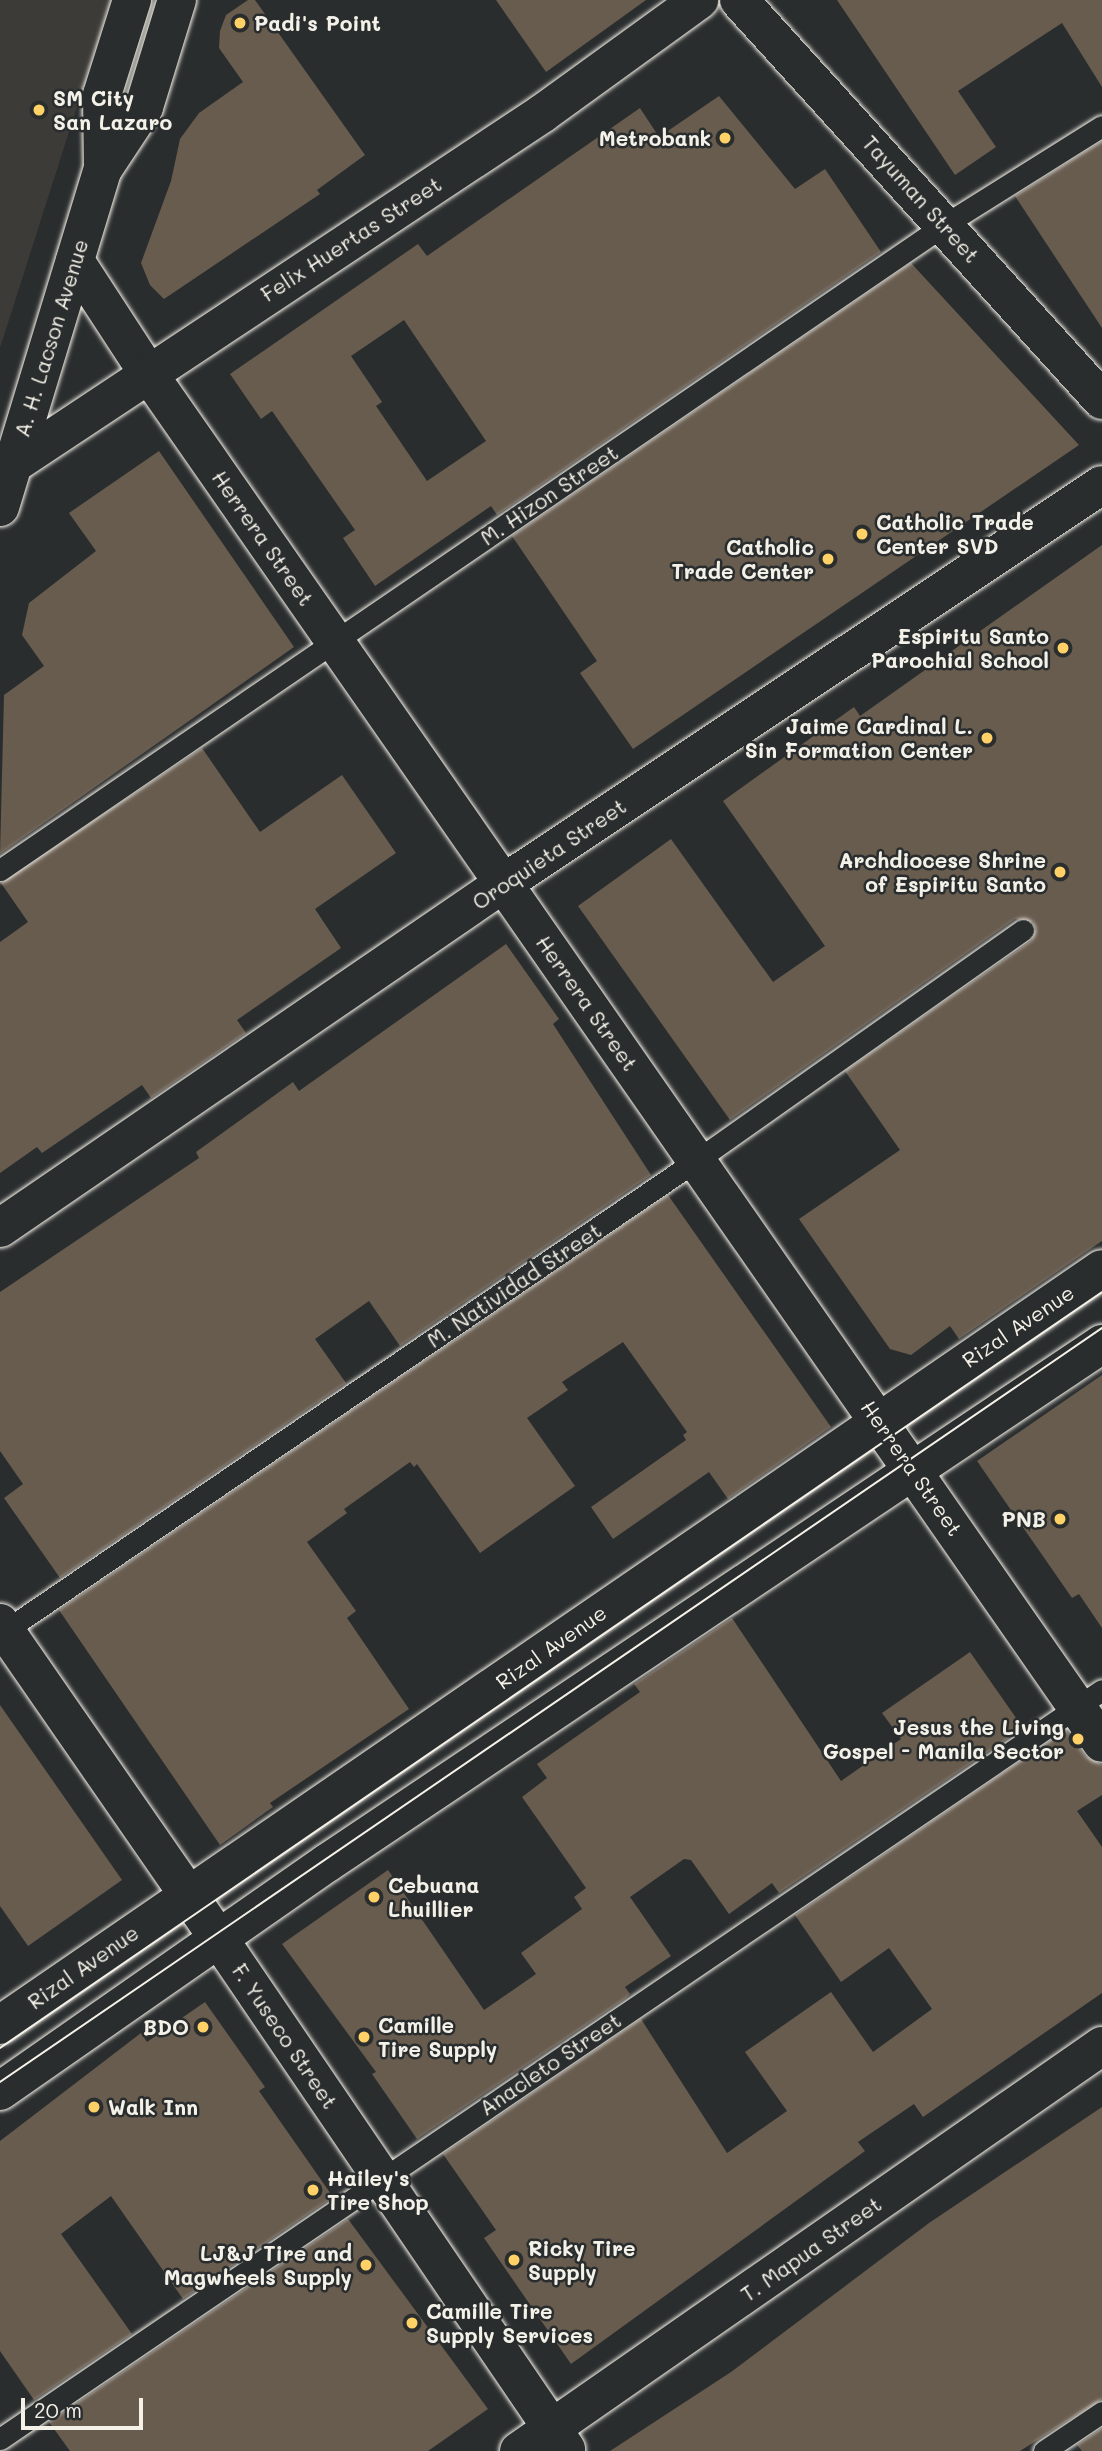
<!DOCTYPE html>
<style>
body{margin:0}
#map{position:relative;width:1102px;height:2451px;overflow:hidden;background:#2a2d2e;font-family:Mali,sans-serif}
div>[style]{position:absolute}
.built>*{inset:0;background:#3d3b38}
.building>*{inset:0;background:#685c4f}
.roads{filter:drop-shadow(0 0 2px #f4f1e8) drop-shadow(0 0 2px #f4f1e8)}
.lane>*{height:21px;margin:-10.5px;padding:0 10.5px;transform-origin:10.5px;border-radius:10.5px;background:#2a2d2e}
.street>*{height:38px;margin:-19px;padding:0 19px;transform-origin:19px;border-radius:19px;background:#2a2d2e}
.secondary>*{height:38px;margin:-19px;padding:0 19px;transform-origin:19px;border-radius:19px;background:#2a2d2e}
.primary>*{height:38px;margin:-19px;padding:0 19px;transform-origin:19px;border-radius:19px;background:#2a2d2e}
.tram>*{height:2px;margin:-1px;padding:0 1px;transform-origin:1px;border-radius:1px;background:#f4f1e8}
.dots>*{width:19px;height:19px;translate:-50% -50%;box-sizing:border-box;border:4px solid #2a2d2e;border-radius:50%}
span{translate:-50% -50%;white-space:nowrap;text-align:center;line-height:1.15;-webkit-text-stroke:5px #2a2d2e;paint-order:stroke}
.poi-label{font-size:21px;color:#f4f1e8;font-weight:700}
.left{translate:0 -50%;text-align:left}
.right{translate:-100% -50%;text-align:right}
.street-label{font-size:21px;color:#f4f1e8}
.scale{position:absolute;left:21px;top:2398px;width:122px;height:32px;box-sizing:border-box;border:4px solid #f4f1e8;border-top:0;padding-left:9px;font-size:21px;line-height:24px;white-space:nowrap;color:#f4f1e8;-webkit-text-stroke:5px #2a2d2e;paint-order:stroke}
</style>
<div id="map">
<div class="built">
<div style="clip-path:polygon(0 0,111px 0,0 348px)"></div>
</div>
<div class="building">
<div style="clip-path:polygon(248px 0,255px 0,365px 155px,317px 190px,320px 194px,164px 299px,150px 285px,141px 263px,171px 181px,180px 139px,199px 113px,243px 82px,219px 48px,220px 31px,226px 15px)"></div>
<div style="clip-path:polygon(496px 0,646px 0,546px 72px)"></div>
<div style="clip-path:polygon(837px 0,1102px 0,1102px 87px,1062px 23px,958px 91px,996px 147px,955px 175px)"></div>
<div style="clip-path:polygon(evenodd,719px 96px,795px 189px,825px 169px,881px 252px,497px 515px,491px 506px,375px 586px,343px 538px,355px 530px,272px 411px,261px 419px,230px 374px,418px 244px,427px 256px,640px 108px,659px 137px,719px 96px,404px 320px,486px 441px,427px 481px,376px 406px,382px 402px,351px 356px,404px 320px)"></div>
<div style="clip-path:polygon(1102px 141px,1102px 328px,1015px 196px)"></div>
<div style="clip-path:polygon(911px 263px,1079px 445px,633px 749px,580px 673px,597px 661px,512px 536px)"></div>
<div style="clip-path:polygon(159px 451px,294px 647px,0 854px,4px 695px,44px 666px,22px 635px,29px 603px,96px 551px,69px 513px)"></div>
<div style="clip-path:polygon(1102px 545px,1102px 1241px,959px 1339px,950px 1326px,911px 1355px,890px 1349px,799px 1219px,900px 1150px,845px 1071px,1031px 941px,1036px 929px,1033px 922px,1015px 919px,730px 1120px,578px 906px,671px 839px,773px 982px,825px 946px,723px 801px,854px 707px,860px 716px)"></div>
<div style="clip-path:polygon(202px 748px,260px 832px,342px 775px,396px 853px,315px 909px,341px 948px,237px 1020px,246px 1033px,151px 1098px,142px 1085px,42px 1153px,37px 1147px,0 1173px,0 942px,28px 922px,1px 883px)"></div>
<div style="clip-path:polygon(506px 944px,559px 1019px,553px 1024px,651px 1175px,400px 1346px,369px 1301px,315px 1339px,346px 1383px,60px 1578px,4px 1498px,23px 1484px,0 1451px,0 1292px,199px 1158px,196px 1152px,293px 1082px,299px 1091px)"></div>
<div style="clip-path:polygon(668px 1195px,831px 1427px,728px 1499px,709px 1472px,613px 1539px,591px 1507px,686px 1440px,683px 1435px,687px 1432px,623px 1342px,562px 1382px,568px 1390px,527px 1418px,575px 1486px,480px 1553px,417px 1464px,414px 1467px,410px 1462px,344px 1509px,347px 1513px,307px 1542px,356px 1611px,347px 1618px,409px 1709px,270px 1803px,273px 1807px,220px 1845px,59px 1610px)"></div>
<div style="clip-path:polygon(1102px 1375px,1102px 1628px,1079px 1594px,1072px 1598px,977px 1461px)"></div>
<div style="clip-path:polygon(732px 1618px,841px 1781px,901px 1739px,882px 1713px,970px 1652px,1023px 1728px,779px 1893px,772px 1883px,729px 1914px,691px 1860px,684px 1859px,630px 1897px,671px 1956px,625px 1987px,630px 1994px,626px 1998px,417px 2139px,372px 2074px,376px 2072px,282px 1944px,388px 1870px,484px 2010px,536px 1974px,521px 1953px,582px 1909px,574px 1897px,586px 1888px,522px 1797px,547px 1778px,537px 1764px,640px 1692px,634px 1684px)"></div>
<div style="clip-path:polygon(0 1705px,122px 1880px,28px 1946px,0 1906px)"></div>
<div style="clip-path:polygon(1066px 1730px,1085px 1756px,1102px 1765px,1102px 1795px,1077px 1811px,1102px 1847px,1102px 1993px,923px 2117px,914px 2104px,858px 2142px,865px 2151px,571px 2364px,484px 2238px,496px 2230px,443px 2154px,641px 2019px,727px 2153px,787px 2111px,745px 2052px,831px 1992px,873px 2052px,932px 2009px,889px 1948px,841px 1982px,795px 1915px)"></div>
<div style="clip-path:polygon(205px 2002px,265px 2087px,259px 2091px,333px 2197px,183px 2299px,111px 2196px,61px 2234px,132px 2334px,34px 2400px,0 2351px,0 2141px,141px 2033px,147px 2042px)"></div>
<div style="clip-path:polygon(1102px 2107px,1102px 2399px,1020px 2451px,610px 2451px,731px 2372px,929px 2223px)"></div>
<div style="clip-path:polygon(348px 2219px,488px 2409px,428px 2451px,70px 2451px,49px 2422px)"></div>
<div style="clip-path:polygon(1102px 2428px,1102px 2451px,1082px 2451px,1077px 2445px)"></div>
</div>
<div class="roads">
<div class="lane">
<div style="left:0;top:870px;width:1143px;rotate:-34.34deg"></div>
<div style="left:944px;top:225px;width:186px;rotate:-32.1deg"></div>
<div style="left:0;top:1634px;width:843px;rotate:-34.22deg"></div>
<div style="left:697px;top:1160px;width:399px;rotate:-35.2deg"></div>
<div style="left:0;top:2439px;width:1332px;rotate:-34.2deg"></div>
<div style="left:1044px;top:2451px;width:70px;rotate:-33.9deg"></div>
</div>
<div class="street">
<div style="left:75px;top:261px;width:134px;rotate:56.9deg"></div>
<div style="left:148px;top:373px;width:1669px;rotate:55.15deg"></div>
</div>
<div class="secondary">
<div style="left:0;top:473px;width:651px;rotate:-33.54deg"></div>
<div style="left:543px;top:113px;width:193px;rotate:-35.9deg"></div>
<div style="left:0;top:1228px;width:611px;rotate:-34.39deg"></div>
<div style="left:504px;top:883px;width:718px;rotate:-33.65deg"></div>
<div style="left:219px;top:1939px;width:617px;rotate:55.77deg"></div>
<div style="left:519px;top:2451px;width:710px;rotate:-34.79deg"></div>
</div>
<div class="primary">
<div style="left:739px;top:0;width:540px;rotate:47.78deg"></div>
<div style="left:103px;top:169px;width:74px;rotate:-90.8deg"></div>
<div style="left:102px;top:95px;width:100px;rotate:-72.5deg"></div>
<div style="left:0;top:507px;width:353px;rotate:-73.1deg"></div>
<div style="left:103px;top:169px;width:74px;rotate:-56.5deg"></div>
<div style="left:144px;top:107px;width:112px;rotate:-72.9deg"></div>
<div style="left:0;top:1623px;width:384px;rotate:55.3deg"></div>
<div style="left:0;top:2025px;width:1336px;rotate:-34.45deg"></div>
<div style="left:0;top:2091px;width:399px;rotate:-34.9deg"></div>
<div style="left:327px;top:1863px;width:933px;rotate:-33.81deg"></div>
</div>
</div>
<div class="tram">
<div style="left:0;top:2048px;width:1336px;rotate:-34.45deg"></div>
<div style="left:0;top:2082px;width:1335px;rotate:-34.38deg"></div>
</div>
<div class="dots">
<div style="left:240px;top:23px;background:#ffd166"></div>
<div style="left:39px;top:110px;background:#ffd166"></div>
<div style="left:725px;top:138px;background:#ffd166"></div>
<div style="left:862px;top:534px;background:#ffd166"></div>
<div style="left:828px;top:559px;background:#ffd166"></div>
<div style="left:1063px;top:648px;background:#ffd166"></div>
<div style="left:987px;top:738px;background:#ffd166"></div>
<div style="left:1060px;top:872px;background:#ffd166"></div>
<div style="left:1060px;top:1519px;background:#ffd166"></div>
<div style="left:1078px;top:1739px;background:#ffd166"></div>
<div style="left:374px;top:1897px;background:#ffd166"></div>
<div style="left:203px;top:2027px;background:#ffd166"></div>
<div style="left:364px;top:2037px;background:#ffd166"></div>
<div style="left:94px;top:2107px;background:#ffd166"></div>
<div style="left:313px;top:2190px;background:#ffd166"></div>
<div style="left:514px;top:2260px;background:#ffd166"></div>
<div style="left:366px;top:2265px;background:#ffd166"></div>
<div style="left:412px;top:2323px;background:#ffd166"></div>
</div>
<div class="poi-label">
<span class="left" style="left:254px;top:23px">Padi's Point</span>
<span class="left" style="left:53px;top:110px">SM City<br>San Lazaro</span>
<span class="right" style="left:711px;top:138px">Metrobank</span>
<span class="left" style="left:876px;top:534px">Catholic Trade<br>Center SVD</span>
<span class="right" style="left:814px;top:559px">Catholic<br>Trade Center</span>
<span class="right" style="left:1049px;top:648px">Espiritu Santo<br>Parochial School</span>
<span class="right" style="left:973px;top:738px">Jaime Cardinal L.<br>Sin Formation Center</span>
<span class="right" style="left:1046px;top:872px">Archdiocese Shrine<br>of Espiritu Santo</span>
<span class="right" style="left:1046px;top:1519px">PNB</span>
<span class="right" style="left:1064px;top:1739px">Jesus the Living<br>Gospel - Manila Sector</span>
<span class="left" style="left:388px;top:1897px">Cebuana<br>Lhuillier</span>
<span class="left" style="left:378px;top:2037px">Camille<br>Tire Supply</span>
<span class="right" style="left:189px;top:2027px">BDO</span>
<span class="left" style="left:108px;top:2107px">Walk Inn</span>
<span class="left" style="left:327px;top:2190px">Hailey's<br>Tire Shop</span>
<span class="left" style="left:528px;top:2260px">Ricky Tire<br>Supply</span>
<span class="right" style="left:352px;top:2265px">LJ&amp;J Tire and<br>Magwheels Supply</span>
<span class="left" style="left:426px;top:2323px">Camille Tire<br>Supply Services</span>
</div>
<div class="street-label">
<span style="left:921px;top:199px;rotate:48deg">Tayuman Street</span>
<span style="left:351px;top:239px;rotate:-33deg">Felix Huertas Street</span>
<span style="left:51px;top:338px;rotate:-73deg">A. H. Lacson Avenue</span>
<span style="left:549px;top:495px;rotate:-34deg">M. Hizon Street</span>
<span style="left:263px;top:538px;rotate:55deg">Herrera Street</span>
<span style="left:549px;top:854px;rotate:-34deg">Oroquieta Street</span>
<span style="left:587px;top:1003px;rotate:55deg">Herrera Street</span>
<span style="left:514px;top:1285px;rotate:-34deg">M. Natividad Street</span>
<span style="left:1018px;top:1326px;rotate:-34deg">Rizal Avenue</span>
<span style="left:912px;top:1468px;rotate:55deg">Herrera Street</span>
<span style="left:551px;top:1647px;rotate:-35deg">Rizal Avenue</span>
<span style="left:83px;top:1967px;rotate:-35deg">Rizal Avenue</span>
<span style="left:285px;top:2036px;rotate:56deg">F. Yuseco Street</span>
<span style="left:550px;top:2064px;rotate:-34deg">Anacleto Street</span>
<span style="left:811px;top:2249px;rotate:-35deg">T. Mapua Street</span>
</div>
<div class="scale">20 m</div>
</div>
